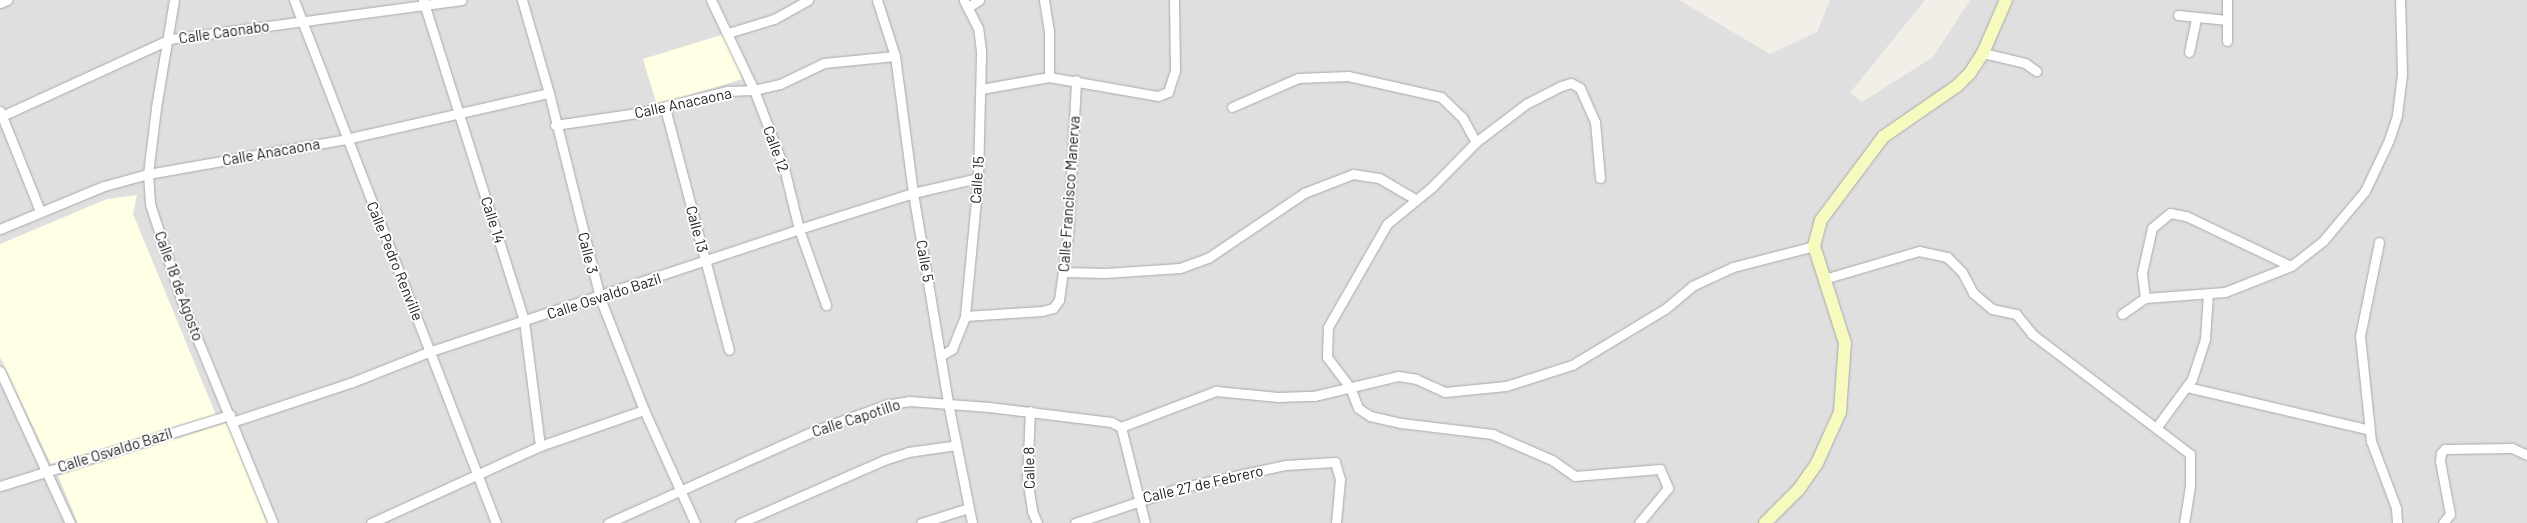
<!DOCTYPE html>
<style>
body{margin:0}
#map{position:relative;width:2527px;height:523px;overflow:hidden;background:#f2efe9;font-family:Barlow,sans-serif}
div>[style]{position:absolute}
.residential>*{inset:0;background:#e0dfdf}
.education>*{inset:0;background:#ffffe5;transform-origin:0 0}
.roads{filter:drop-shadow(0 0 1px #a9a9a9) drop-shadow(0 0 1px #a9a9a9)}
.street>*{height:9px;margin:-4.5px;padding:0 4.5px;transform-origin:4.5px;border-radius:4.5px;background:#fff}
.secondary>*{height:12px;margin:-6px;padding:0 6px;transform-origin:6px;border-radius:6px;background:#f7fabf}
span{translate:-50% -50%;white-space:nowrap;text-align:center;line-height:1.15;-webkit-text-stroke:4px #fff;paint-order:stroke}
.street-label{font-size:15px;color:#222}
</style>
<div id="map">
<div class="residential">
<div style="clip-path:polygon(0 0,1679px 0,1770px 54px,1817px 32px,1830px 0,1925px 0,1850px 93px,1862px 102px,1933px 57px,1970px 0,2527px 0,2527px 523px,0 523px)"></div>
</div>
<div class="education">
<div style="left:728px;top:33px;width:48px;height:89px;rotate:73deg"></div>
<div style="clip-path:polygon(137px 195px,133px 214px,216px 415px,51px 464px,0 357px,0 244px,107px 199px)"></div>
<div style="clip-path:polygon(227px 423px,267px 523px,78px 523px,58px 476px)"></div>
</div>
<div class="roads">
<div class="street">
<div style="left:174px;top:0;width:109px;rotate:99.5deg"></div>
<div style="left:156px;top:108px;width:66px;rotate:96.9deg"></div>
<div style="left:148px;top:174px;width:30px;rotate:86deg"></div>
<div style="left:150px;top:204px;width:100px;rotate:71.9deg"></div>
<div style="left:181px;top:299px;width:242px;rotate:67.7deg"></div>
<div style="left:294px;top:0;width:561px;rotate:68.88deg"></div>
<div style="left:423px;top:0;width:337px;rotate:72.5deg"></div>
<div style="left:524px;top:321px;width:126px;rotate:82.7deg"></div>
<div style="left:522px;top:0;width:97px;rotate:73.8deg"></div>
<div style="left:549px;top:93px;width:211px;rotate:76deg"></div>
<div style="left:600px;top:298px;width:120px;rotate:68.6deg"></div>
<div style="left:644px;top:410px;width:124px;rotate:65.7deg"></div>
<div style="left:711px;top:0;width:100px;rotate:64.5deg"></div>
<div style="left:754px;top:90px;width:84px;rotate:69deg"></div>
<div style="left:784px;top:168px;width:63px;rotate:76.2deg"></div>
<div style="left:799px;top:229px;width:81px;rotate:70.4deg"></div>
<div style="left:877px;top:0;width:59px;rotate:72.2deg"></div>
<div style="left:895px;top:56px;width:138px;rotate:82.5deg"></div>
<div style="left:913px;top:193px;width:213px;rotate:80.5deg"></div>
<div style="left:948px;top:403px;width:122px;rotate:78.7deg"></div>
<div style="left:1044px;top:0;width:31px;rotate:81deg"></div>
<div style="left:1049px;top:31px;width:46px;rotate:90deg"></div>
<div style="left:0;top:3px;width:8px;rotate:-23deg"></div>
<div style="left:968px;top:7px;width:13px;rotate:-32deg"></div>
<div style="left:2178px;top:15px;width:49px;rotate:5.8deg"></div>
<div style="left:728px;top:33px;width:48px;rotate:-16.9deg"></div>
<div style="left:774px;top:19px;width:39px;rotate:-29deg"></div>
<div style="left:2227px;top:41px;width:41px;rotate:-90deg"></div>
<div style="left:2189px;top:52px;width:35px;rotate:-78deg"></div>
<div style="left:1983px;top:53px;width:43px;rotate:13.4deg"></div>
<div style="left:2025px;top:63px;width:14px;rotate:36deg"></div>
<div style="left:981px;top:89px;width:69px;rotate:-10deg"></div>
<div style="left:1049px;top:77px;width:111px;rotate:9.9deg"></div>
<div style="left:1158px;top:96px;width:11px;rotate:-22deg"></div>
<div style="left:1168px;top:92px;width:22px;rotate:-72deg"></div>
<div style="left:1175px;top:71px;width:71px;rotate:-90.8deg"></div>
<div style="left:1232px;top:107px;width:72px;rotate:-23.7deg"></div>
<div style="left:1298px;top:78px;width:50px;rotate:-2.3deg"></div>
<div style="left:1348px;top:76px;width:95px;rotate:12.7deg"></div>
<div style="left:1441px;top:97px;width:29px;rotate:44deg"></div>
<div style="left:1462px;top:117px;width:29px;rotate:61deg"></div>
<div style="left:665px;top:108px;width:250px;rotate:75.2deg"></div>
<div style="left:0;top:111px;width:108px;rotate:68.2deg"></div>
<div style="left:2px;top:116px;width:185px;rotate:-24.6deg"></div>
<div style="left:170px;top:39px;width:294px;rotate:-7.6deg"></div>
<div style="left:555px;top:125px;width:83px;rotate:-8.3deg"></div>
<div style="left:637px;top:113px;width:93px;rotate:-13.7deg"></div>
<div style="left:727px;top:91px;width:27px;rotate:-2deg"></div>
<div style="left:754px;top:90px;width:27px;rotate:-13deg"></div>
<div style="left:780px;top:84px;width:49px;rotate:-25.5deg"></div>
<div style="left:824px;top:63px;width:71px;rotate:-5.6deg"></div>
<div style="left:1600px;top:178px;width:56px;rotate:-95.1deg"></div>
<div style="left:1595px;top:122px;width:37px;rotate:-114deg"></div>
<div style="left:1580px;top:88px;width:10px;rotate:-151deg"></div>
<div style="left:1571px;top:83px;width:10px;rotate:163deg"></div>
<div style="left:1561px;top:86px;width:39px;rotate:153deg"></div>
<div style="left:1526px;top:104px;width:63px;rotate:142.8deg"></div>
<div style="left:1476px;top:142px;width:63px;rotate:134.4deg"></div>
<div style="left:1432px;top:187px;width:58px;rotate:140.6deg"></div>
<div style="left:1387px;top:224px;width:119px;rotate:119.8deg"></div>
<div style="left:1328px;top:327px;width:30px;rotate:92deg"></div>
<div style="left:1327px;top:357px;width:38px;rotate:53deg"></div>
<div style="left:1350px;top:387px;width:22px;rotate:69deg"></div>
<div style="left:1358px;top:408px;width:14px;rotate:34deg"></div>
<div style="left:1370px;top:416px;width:32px;rotate:13deg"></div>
<div style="left:1401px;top:423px;width:92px;rotate:6.9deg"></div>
<div style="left:1492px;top:434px;width:65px;rotate:23.4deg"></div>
<div style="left:1552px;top:460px;width:28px;rotate:35deg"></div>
<div style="left:1575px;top:476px;width:85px;rotate:-4.7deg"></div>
<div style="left:1660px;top:469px;width:21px;rotate:67deg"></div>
<div style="left:1668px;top:488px;width:45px;rotate:129.6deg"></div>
<div style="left:0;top:229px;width:113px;rotate:-22.5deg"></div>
<div style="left:104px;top:186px;width:46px;rotate:-15.3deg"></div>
<div style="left:148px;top:174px;width:201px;rotate:-10deg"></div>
<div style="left:346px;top:139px;width:208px;rotate:-12.8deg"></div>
<div style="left:2379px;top:242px;width:96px;rotate:101.4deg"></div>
<div style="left:2360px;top:336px;width:106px;rotate:84deg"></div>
<div style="left:2371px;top:441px;width:72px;rotate:69.5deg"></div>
<div style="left:2396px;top:508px;width:15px;rotate:86deg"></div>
<div style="left:1065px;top:272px;width:40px;rotate:1.4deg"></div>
<div style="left:1105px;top:273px;width:75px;rotate:-3.8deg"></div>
<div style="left:1180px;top:268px;width:30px;rotate:-20deg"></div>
<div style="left:1208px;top:258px;width:116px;rotate:-34.1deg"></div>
<div style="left:1304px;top:193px;width:53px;rotate:-21.2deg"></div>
<div style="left:1353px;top:174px;width:26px;rotate:9deg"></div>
<div style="left:1379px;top:178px;width:42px;rotate:30.3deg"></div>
<div style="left:1824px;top:279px;width:99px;rotate:-16.4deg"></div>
<div style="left:1919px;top:251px;width:29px;rotate:12deg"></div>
<div style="left:1947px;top:257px;width:21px;rotate:45deg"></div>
<div style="left:1962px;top:272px;width:24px;rotate:62deg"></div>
<div style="left:1973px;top:293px;width:25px;rotate:40deg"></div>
<div style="left:1992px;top:309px;width:25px;rotate:12deg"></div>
<div style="left:2016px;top:314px;width:26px;rotate:51deg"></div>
<div style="left:2032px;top:334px;width:198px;rotate:37.2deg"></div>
<div style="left:2190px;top:454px;width:32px;rotate:90deg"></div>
<div style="left:2190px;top:486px;width:37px;rotate:99deg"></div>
<div style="left:2145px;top:298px;width:25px;rotate:-97deg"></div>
<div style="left:2142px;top:273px;width:46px;rotate:-77.5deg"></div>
<div style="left:2152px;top:228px;width:23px;rotate:-40deg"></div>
<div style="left:2170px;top:213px;width:16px;rotate:11deg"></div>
<div style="left:2186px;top:216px;width:116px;rotate:25.5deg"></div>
<div style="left:2122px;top:314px;width:28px;rotate:-35deg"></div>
<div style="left:2145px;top:298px;width:80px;rotate:-4.3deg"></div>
<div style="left:2225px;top:292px;width:71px;rotate:-21.5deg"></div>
<div style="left:2291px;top:266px;width:41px;rotate:-38deg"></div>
<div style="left:2323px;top:241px;width:65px;rotate:-50deg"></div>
<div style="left:2365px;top:191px;width:56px;rotate:-64.8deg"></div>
<div style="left:2389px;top:140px;width:26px;rotate:-72deg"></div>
<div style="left:2397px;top:115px;width:41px;rotate:-83deg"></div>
<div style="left:2402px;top:74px;width:74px;rotate:-91.5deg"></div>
<div style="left:965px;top:316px;width:77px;rotate:-3.7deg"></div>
<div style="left:1042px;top:311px;width:11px;rotate:-15deg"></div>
<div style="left:1053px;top:308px;width:10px;rotate:-53deg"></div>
<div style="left:1059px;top:300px;width:66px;rotate:-82.1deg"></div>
<div style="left:1068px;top:235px;width:155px;rotate:-87deg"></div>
<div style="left:942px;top:355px;width:12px;rotate:-31deg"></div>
<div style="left:952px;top:349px;width:35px;rotate:-68deg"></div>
<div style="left:965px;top:316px;width:139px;rotate:-84.6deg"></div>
<div style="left:978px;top:178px;width:127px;rotate:-88.6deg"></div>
<div style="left:981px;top:51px;width:23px;rotate:-97deg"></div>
<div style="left:978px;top:28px;width:31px;rotate:-117deg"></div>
<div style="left:0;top:371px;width:167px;rotate:65.3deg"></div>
<div style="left:2187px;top:387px;width:188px;rotate:13.2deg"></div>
<div style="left:1030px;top:411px;width:67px;rotate:92.6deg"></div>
<div style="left:1027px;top:478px;width:33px;rotate:81deg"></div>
<div style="left:1032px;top:511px;width:13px;rotate:67deg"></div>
<div style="left:232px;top:422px;width:124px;rotate:-18.3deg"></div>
<div style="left:350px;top:383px;width:87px;rotate:-21.6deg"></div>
<div style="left:431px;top:351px;width:388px;rotate:-18.3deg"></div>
<div style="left:799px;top:229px;width:120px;rotate:-17.5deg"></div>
<div style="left:913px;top:193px;width:67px;rotate:-13deg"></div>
<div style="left:1121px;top:427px;width:102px;rotate:-20.8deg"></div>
<div style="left:1216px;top:391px;width:62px;rotate:5.5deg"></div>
<div style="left:1278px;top:397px;width:36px;rotate:-2deg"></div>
<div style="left:1314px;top:396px;width:86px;rotate:-13.4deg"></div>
<div style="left:1398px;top:376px;width:18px;rotate:9deg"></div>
<div style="left:1416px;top:379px;width:32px;rotate:24deg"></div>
<div style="left:1445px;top:392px;width:61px;rotate:-5.6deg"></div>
<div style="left:1506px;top:386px;width:69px;rotate:-17.7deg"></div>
<div style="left:1572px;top:365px;width:109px;rotate:-31.1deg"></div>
<div style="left:1665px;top:309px;width:35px;rotate:-40deg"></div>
<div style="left:1692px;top:286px;width:45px;rotate:-24.9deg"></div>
<div style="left:1733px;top:267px;width:84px;rotate:-14.5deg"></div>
<div style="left:1121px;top:427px;width:99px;rotate:76deg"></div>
<div style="left:2156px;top:428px;width:61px;rotate:-53.7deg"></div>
<div style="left:2192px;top:379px;width:42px;rotate:-72deg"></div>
<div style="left:2205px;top:339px;width:45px;rotate:-86.2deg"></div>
<div style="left:0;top:486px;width:241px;rotate:-17.2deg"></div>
<div style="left:371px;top:523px;width:186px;rotate:-24.5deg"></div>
<div style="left:540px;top:446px;width:110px;rotate:-19.1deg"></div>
<div style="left:608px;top:523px;width:228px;rotate:-24.1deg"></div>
<div style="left:816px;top:430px;width:73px;rotate:-19.9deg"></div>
<div style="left:885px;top:405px;width:24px;rotate:-9deg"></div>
<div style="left:909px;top:401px;width:80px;rotate:4.3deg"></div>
<div style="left:989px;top:407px;width:123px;rotate:7deg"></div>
<div style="left:1111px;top:422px;width:11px;rotate:27deg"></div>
<div style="left:740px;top:523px;width:157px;rotate:-23.6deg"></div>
<div style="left:884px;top:460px;width:25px;rotate:-18deg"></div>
<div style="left:908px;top:452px;width:49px;rotate:-8.1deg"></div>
<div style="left:921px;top:523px;width:50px;rotate:-17.4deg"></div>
<div style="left:1075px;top:523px;width:110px;rotate:-18.6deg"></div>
<div style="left:1179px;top:488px;width:108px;rotate:-12.2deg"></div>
<div style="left:1285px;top:465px;width:50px;rotate:-3.4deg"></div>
<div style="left:1335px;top:462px;width:18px;rotate:74deg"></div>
<div style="left:1340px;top:479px;width:44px;rotate:95.2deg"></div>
<div style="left:2443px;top:523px;width:11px;rotate:-52deg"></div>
<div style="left:2450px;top:514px;width:54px;rotate:-100.7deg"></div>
<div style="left:2440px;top:461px;width:8px;rotate:-83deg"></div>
<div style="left:2441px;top:453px;width:6px;rotate:-45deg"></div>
<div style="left:2445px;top:449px;width:67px;rotate:-0.9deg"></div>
<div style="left:2512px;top:448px;width:17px;rotate:25deg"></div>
</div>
<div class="secondary">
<div style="left:1765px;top:523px;width:48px;rotate:-45deg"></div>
<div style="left:1799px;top:489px;width:32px;rotate:-55deg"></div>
<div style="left:1817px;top:463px;width:56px;rotate:-65.7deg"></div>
<div style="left:1840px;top:412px;width:69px;rotate:-85.9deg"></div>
<div style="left:1845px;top:343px;width:102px;rotate:-107.7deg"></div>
<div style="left:1814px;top:246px;width:27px;rotate:-75deg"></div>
<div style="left:1821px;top:220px;width:104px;rotate:-53.2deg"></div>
<div style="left:1883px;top:137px;width:90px;rotate:-34.6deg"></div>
<div style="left:1957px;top:86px;width:18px;rotate:-45deg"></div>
<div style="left:1970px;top:73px;width:24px;rotate:-57deg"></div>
<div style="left:1983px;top:53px;width:58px;rotate:-66.5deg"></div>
</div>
</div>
<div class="street-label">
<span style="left:224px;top:32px;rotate:-8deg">Calle Caonabo</span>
<span style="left:683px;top:103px;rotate:-12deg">Calle Anacaona</span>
<span style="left:776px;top:149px;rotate:70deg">Calle 12</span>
<span style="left:271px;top:152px;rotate:-10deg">Calle Anacaona</span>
<span style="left:977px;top:180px;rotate:-86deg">Calle 15</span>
<span style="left:1069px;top:194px;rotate:-86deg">Calle Francisco Manerva</span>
<span style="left:493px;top:220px;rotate:72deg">Calle 14</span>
<span style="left:697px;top:229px;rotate:75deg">Calle 13</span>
<span style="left:588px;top:253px;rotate:76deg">Calle 3</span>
<span style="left:395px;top:261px;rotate:68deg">Calle Pedro Renville</span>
<span style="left:925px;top:261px;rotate:80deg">Calle 5</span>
<span style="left:179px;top:286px;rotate:70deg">Calle 18 de Agosto</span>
<span style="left:604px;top:296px;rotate:-18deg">Calle Osvaldo Bazil</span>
<span style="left:856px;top:418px;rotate:-18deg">Calle Capotillo</span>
<span style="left:115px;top:450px;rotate:-17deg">Calle Osvaldo Bazil</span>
<span style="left:1029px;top:468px;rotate:-91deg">Calle 8</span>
<span style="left:1203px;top:484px;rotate:-13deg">Calle 27 de Febrero</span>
</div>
</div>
